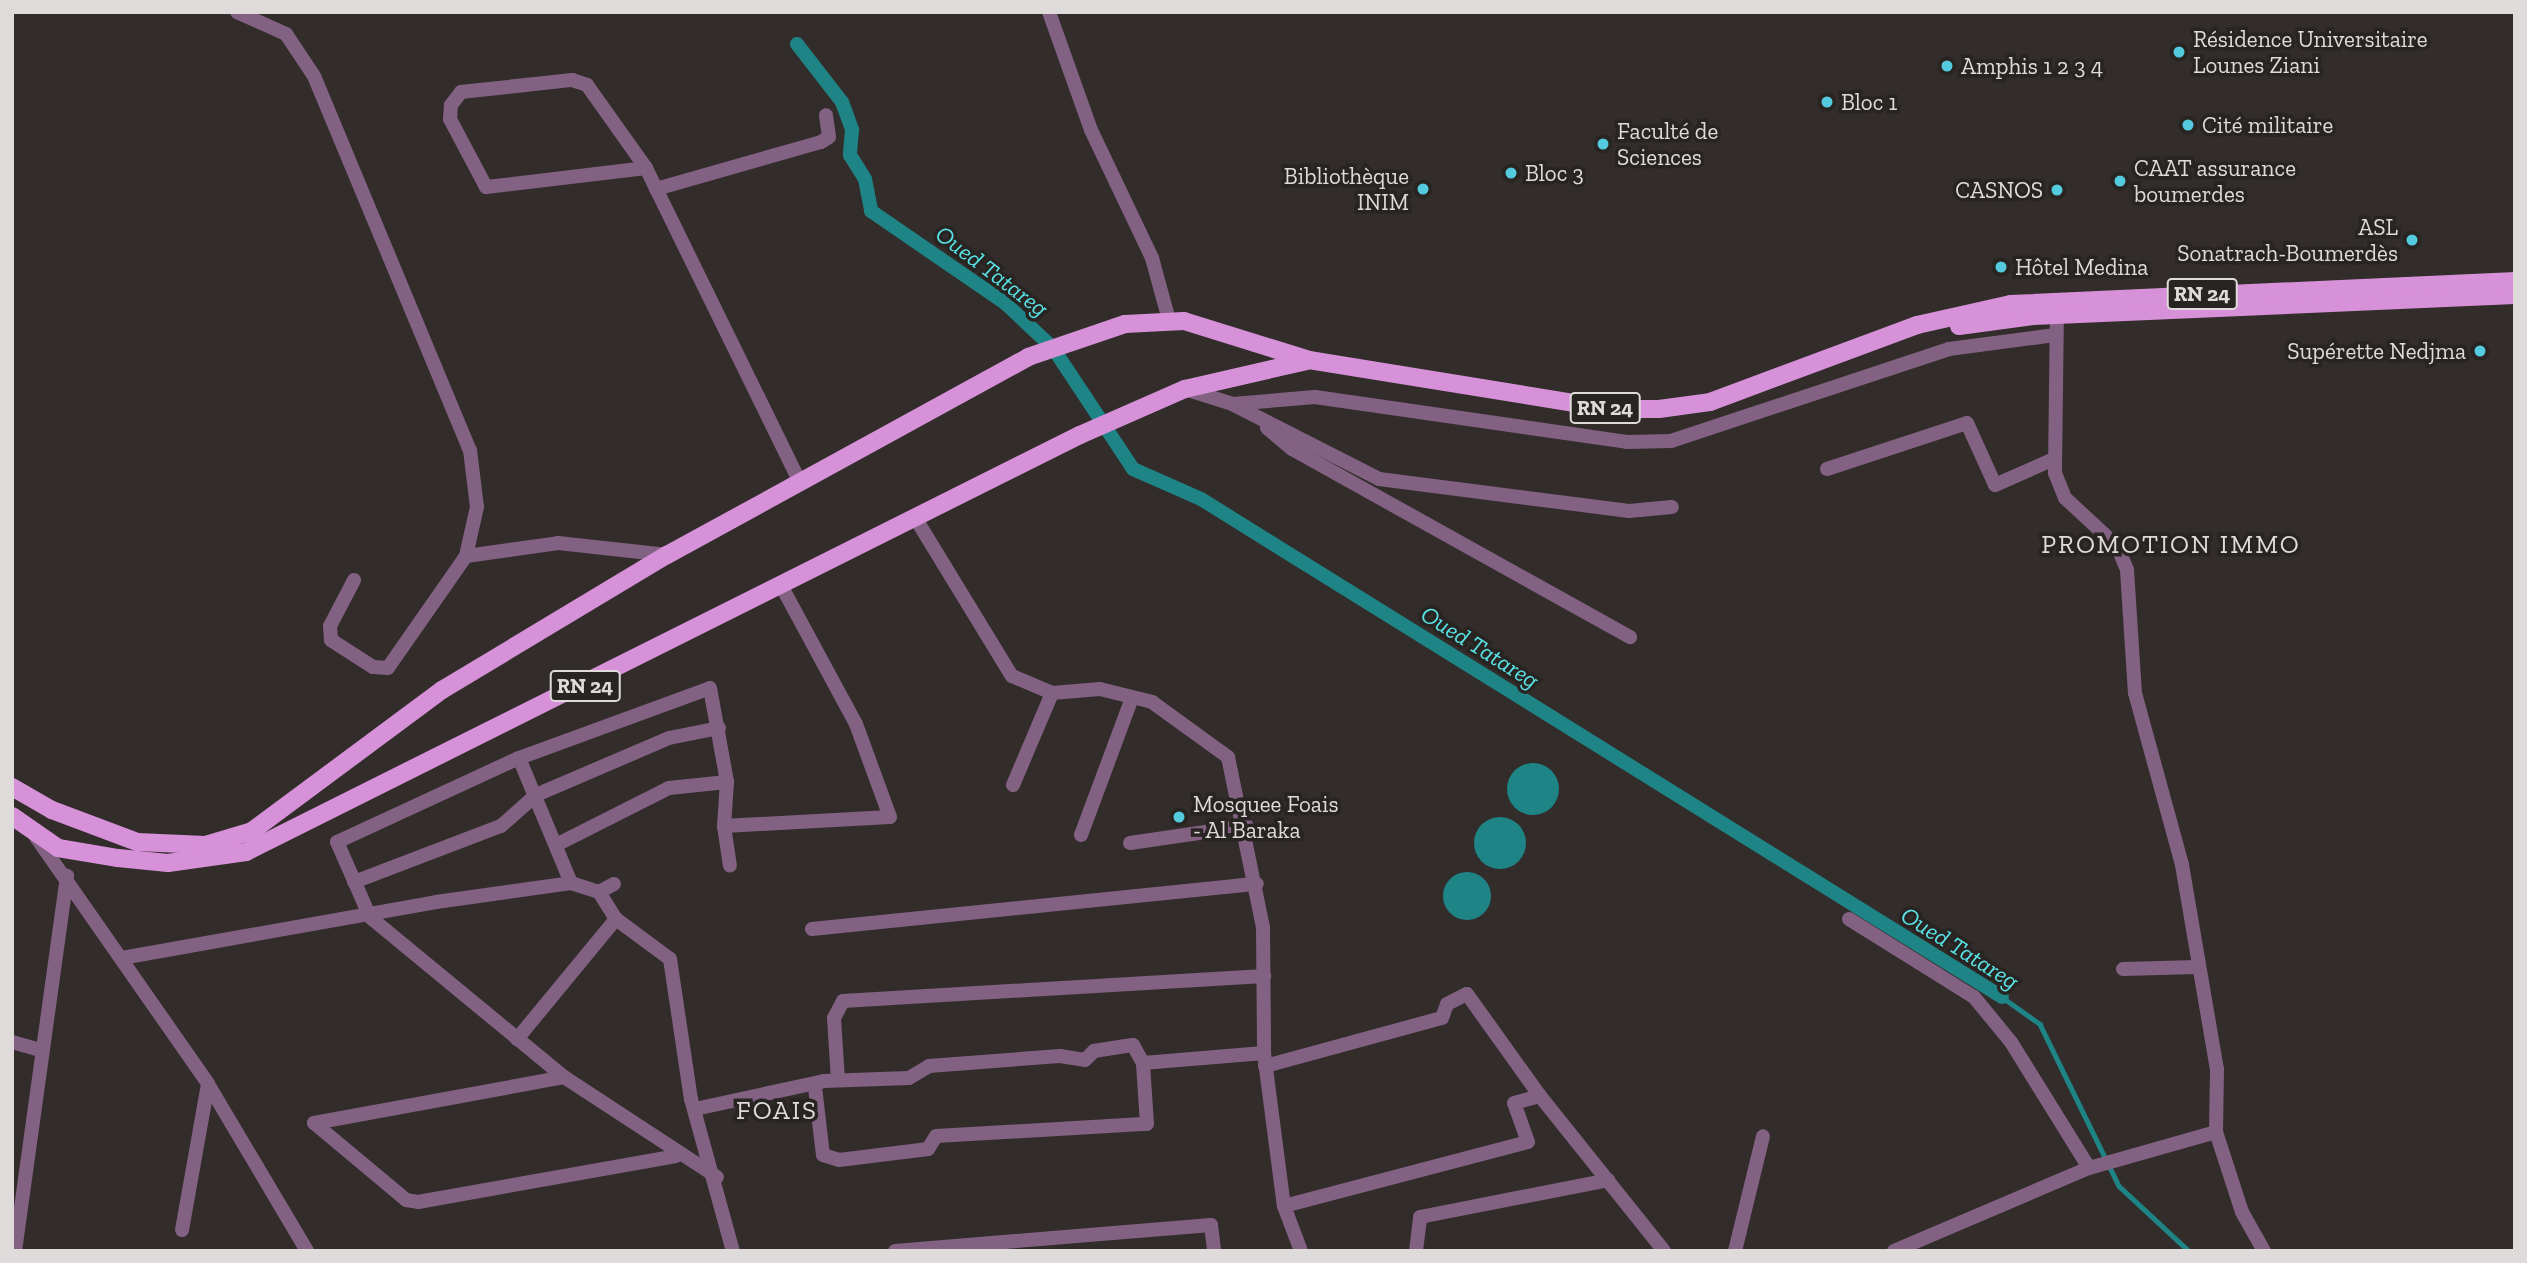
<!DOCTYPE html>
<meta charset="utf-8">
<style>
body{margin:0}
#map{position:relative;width:2527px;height:1263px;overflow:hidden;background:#322d2b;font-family:"Zilla Slab",serif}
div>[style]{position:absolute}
.water>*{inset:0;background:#1e8486}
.round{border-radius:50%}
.stream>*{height:4.5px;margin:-2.25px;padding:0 2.25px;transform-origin:2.25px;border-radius:2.25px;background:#1e8486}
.canal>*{height:14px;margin:-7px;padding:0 7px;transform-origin:7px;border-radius:7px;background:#1e8486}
.minor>*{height:14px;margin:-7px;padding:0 7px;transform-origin:7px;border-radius:7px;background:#836183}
.primary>*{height:18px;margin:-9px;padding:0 9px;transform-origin:9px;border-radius:9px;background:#d791d8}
.dots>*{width:19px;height:19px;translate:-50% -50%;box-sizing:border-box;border:4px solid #282421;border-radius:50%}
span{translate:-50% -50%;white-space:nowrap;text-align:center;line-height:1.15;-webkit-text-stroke:7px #282421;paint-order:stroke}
.shield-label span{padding:2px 5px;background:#282421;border:2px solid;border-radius:5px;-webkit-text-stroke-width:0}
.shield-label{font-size:21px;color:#dedbda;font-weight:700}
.poi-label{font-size:23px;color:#dedbda}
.left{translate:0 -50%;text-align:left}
.right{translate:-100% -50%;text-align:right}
.water-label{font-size:24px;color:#59e3e6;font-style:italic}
.quarter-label{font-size:26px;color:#dedbda;letter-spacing:2px}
.frame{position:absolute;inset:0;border:14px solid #dedbda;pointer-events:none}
</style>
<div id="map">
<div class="water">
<div class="round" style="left:1507px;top:763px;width:52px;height:52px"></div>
<div class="round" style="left:1474px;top:817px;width:52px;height:52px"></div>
<div class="round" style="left:1443px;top:872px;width:48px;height:48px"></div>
</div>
<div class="stream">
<div style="left:2002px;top:997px;width:47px;rotate:35.4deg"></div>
<div style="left:2040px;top:1024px;width:180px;rotate:64deg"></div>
<div style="left:2119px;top:1186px;width:96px;rotate:42.9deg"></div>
</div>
<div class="canal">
<div style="left:797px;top:44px;width:73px;rotate:52.2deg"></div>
<div style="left:842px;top:102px;width:30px;rotate:70deg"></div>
<div style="left:852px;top:130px;width:25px;rotate:95deg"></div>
<div style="left:850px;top:155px;width:28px;rotate:58deg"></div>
<div style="left:865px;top:179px;width:33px;rotate:79deg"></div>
<div style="left:871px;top:211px;width:163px;rotate:34.5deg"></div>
<div style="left:1005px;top:303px;width:66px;rotate:43.2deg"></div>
<div style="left:1053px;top:348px;width:145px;rotate:56.5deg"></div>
<div style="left:1133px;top:469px;width:74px;rotate:23.8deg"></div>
<div style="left:1201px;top:499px;width:943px;rotate:31.87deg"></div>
</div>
<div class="minor">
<div style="left:237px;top:12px;width:54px;rotate:24.2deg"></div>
<div style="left:286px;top:34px;width:50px;rotate:56.3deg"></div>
<div style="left:314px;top:76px;width:405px;rotate:67.4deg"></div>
<div style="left:470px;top:450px;width:57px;rotate:83deg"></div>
<div style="left:477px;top:507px;width:50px;rotate:102.7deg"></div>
<div style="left:466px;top:556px;width:136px;rotate:124.9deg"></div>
<div style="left:388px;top:668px;width:15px;rotate:-176deg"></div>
<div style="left:373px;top:667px;width:50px;rotate:-147.3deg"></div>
<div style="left:331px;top:640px;width:14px;rotate:-94deg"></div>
<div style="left:330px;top:626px;width:52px;rotate:-62.4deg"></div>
<div style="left:1049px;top:12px;width:125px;rotate:70.4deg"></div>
<div style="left:1091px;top:130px;width:142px;rotate:64.5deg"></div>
<div style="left:1152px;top:258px;width:64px;rotate:74.7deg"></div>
<div style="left:646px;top:168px;width:161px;rotate:173.2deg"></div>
<div style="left:486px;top:187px;width:77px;rotate:-117.9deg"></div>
<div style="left:450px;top:119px;width:14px;rotate:-86deg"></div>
<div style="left:451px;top:105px;width:16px;rotate:-52deg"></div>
<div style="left:461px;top:92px;width:112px;rotate:-6.2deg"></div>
<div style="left:572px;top:80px;width:16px;rotate:18deg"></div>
<div style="left:587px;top:85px;width:102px;rotate:54.6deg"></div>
<div style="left:646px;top:168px;width:350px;rotate:63.9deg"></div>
<div style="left:656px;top:189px;width:172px;rotate:-15.9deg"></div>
<div style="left:821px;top:142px;width:9px;rotate:-32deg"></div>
<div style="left:829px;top:137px;width:22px;rotate:-98deg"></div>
<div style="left:2057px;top:306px;width:167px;rotate:90.7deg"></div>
<div style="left:2055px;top:473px;width:27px;rotate:68deg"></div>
<div style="left:2065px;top:498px;width:71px;rotate:42.7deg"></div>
<div style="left:2117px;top:546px;width:26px;rotate:67deg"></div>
<div style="left:2127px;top:570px;width:123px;rotate:86.3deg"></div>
<div style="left:2135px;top:693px;width:178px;rotate:74.7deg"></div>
<div style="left:2182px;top:865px;width:207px;rotate:80.3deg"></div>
<div style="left:2217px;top:1069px;width:63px;rotate:90.9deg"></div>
<div style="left:2216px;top:1132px;width:84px;rotate:72deg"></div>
<div style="left:2242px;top:1212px;width:45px;rotate:60.6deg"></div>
<div style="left:1185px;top:389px;width:50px;rotate:17.4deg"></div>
<div style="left:1233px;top:404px;width:82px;rotate:-4.9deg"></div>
<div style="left:1315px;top:397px;width:315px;rotate:8.2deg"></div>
<div style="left:1627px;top:442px;width:44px;rotate:-1.3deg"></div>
<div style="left:1671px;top:441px;width:293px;rotate:-18.3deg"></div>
<div style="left:1949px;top:349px;width:108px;rotate:-7.5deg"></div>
<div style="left:1234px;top:405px;width:163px;rotate:27deg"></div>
<div style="left:1379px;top:479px;width:252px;rotate:7.3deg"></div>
<div style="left:1629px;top:511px;width:43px;rotate:-5.3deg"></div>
<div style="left:1267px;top:428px;width:33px;rotate:40deg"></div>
<div style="left:1292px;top:449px;width:387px;rotate:29.1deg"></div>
<div style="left:1827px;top:469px;width:147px;rotate:-18.2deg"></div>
<div style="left:1967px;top:423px;width:68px;rotate:65.7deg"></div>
<div style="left:1995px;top:485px;width:64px;rotate:-23.8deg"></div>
<div style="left:916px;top:519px;width:184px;rotate:58.6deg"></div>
<div style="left:1012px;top:676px;width:43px;rotate:23deg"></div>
<div style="left:1052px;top:693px;width:48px;rotate:-4.8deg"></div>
<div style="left:1100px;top:689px;width:54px;rotate:14deg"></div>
<div style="left:1152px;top:702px;width:94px;rotate:35.9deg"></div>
<div style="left:1228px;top:757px;width:174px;rotate:78.4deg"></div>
<div style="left:1263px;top:927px;width:126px;rotate:89.5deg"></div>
<div style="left:1264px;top:1053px;width:154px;rotate:82.6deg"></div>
<div style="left:1284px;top:1206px;width:48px;rotate:69.3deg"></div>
<div style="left:466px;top:556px;width:93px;rotate:-8deg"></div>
<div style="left:558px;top:543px;width:110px;rotate:6.3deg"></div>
<div style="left:519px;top:758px;width:135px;rotate:67.4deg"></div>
<div style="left:1013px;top:785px;width:100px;rotate:-67deg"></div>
<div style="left:724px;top:826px;width:166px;rotate:-3.1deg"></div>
<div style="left:890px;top:817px;width:99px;rotate:-110.1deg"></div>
<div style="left:856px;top:724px;width:156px;rotate:-118.4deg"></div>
<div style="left:1081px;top:835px;width:146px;rotate:-69.6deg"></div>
<div style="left:36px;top:837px;width:301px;rotate:55.1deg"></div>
<div style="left:208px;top:1084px;width:194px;rotate:59.3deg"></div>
<div style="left:1130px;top:843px;width:118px;rotate:-8.3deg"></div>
<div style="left:556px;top:845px;width:127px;rotate:-26.8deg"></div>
<div style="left:669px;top:788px;width:58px;rotate:-5.9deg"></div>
<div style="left:727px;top:782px;width:44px;rotate:93.9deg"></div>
<div style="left:724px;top:826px;width:40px;rotate:81.5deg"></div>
<div style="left:354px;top:882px;width:157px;rotate:-20.9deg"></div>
<div style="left:501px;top:826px;width:47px;rotate:-41.5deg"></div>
<div style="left:536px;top:795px;width:145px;rotate:-23.2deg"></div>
<div style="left:669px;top:738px;width:51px;rotate:-11.3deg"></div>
<div style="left:599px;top:892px;width:32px;rotate:58deg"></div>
<div style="left:616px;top:919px;width:67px;rotate:36.5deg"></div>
<div style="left:670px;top:959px;width:142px;rotate:81.5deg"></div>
<div style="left:691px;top:1099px;width:158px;rotate:74.6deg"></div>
<div style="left:1849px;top:919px;width:147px;rotate:32deg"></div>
<div style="left:1974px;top:997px;width:58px;rotate:50.6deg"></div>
<div style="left:2011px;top:1042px;width:148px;rotate:58.2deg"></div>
<div style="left:812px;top:929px;width:447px;rotate:-5.8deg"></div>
<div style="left:122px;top:958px;width:319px;rotate:-10.1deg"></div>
<div style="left:436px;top:902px;width:136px;rotate:-8deg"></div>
<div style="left:571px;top:883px;width:29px;rotate:18deg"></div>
<div style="left:599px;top:892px;width:17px;rotate:-28deg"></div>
<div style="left:2123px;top:969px;width:74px;rotate:-1.5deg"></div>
<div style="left:517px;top:1039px;width:156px;rotate:-50.5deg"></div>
<div style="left:12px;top:1042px;width:32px;rotate:16deg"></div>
<div style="left:1265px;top:1066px;width:183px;rotate:-15.2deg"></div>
<div style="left:1442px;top:1018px;width:15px;rotate:-70deg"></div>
<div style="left:1447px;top:1004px;width:22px;rotate:-27deg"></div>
<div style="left:1467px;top:994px;width:125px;rotate:54.4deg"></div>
<div style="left:838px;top:1080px;width:62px;rotate:-93.7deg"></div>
<div style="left:834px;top:1018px;width:19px;rotate:-62deg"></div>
<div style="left:843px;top:1001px;width:422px;rotate:-3.4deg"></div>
<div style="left:815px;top:1087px;width:68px;rotate:83.3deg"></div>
<div style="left:823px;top:1155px;width:17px;rotate:17deg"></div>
<div style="left:839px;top:1160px;width:90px;rotate:-7deg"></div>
<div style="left:928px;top:1149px;width:15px;rotate:-58deg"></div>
<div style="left:936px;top:1136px;width:211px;rotate:-3.3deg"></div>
<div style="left:1147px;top:1124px;width:61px;rotate:-93.8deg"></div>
<div style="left:695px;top:1109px;width:132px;rotate:-12.2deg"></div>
<div style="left:824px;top:1081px;width:85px;rotate:-2deg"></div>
<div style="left:909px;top:1078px;width:23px;rotate:-31deg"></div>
<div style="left:929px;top:1066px;width:131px;rotate:-4.4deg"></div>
<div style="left:1060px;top:1056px;width:25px;rotate:9deg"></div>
<div style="left:1085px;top:1060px;width:13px;rotate:-45deg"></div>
<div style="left:1094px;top:1051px;width:32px;rotate:-9deg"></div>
<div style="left:1126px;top:1046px;width:7px;rotate:-8deg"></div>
<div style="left:1133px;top:1045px;width:21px;rotate:61deg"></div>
<div style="left:1143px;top:1063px;width:121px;rotate:-4.7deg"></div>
<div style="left:314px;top:1123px;width:120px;rotate:39.9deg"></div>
<div style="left:406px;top:1200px;width:12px;rotate:9deg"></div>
<div style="left:418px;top:1202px;width:262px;rotate:-10.1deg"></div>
<div style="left:314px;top:1123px;width:254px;rotate:-10.4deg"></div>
<div style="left:717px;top:1177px;width:183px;rotate:-146.8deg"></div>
<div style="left:564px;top:1077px;width:251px;rotate:-140.5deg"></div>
<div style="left:370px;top:917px;width:82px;rotate:-113.7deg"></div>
<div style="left:337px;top:842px;width:200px;rotate:-24.8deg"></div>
<div style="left:519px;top:758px;width:203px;rotate:-20.1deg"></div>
<div style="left:710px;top:688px;width:96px;rotate:79.7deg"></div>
<div style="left:1284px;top:1206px;width:252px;rotate:-14.7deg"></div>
<div style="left:1528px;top:1142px;width:41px;rotate:-109.7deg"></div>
<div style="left:1514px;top:1103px;width:27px;rotate:-15deg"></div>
<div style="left:1540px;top:1096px;width:198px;rotate:51.3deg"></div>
<div style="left:182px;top:1230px;width:148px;rotate:-79.9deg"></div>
<div style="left:15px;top:1251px;width:379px;rotate:-82.1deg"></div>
<div style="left:895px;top:1251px;width:317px;rotate:-4.7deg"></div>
<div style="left:1211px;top:1225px;width:26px;rotate:83deg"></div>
<div style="left:1416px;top:1251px;width:34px;rotate:-83deg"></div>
<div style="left:1420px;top:1217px;width:192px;rotate:-11.1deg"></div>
<div style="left:1735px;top:1251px;width:118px;rotate:-76.3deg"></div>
<div style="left:1894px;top:1251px;width:212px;rotate:-23.1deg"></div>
<div style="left:2089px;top:1168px;width:132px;rotate:-15.8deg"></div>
</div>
<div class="primary">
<div style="left:1959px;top:326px;width:75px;rotate:-7.7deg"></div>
<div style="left:2033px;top:316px;width:482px;rotate:-2.5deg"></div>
<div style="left:12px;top:787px;width:46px;rotate:29.9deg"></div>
<div style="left:52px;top:810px;width:91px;rotate:20.6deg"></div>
<div style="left:137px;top:842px;width:68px;rotate:2.5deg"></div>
<div style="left:205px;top:845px;width:49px;rotate:-16.6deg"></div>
<div style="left:252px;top:831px;width:237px;rotate:-36.6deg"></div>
<div style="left:442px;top:690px;width:262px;rotate:-31deg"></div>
<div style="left:667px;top:555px;width:412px;rotate:-28.7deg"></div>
<div style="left:1028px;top:357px;width:102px;rotate:-18.8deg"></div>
<div style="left:1125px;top:324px;width:59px;rotate:-2.9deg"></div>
<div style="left:1184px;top:321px;width:131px;rotate:17.3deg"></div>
<div style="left:1309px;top:360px;width:305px;rotate:9.2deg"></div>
<div style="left:1610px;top:409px;width:49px"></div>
<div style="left:1659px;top:409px;width:51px;rotate:-7.8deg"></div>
<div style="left:1710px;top:402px;width:221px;rotate:-20.4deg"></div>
<div style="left:1917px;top:325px;width:96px;rotate:-12.6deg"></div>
<div style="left:2011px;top:304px;width:505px;rotate:-2.61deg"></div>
<div style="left:12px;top:816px;width:56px;rotate:34.8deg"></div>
<div style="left:58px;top:848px;width:61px;rotate:9.5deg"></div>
<div style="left:118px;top:858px;width:50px;rotate:5.7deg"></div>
<div style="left:168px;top:863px;width:79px;rotate:-8deg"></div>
<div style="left:246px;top:852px;width:932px;rotate:-26.57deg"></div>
<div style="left:1080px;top:435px;width:115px;rotate:-23.7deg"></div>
<div style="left:1185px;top:389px;width:124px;rotate:-13deg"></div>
</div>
<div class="dots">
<div style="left:2179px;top:52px;background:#54cade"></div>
<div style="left:1947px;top:66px;background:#54cade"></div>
<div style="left:1827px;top:102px;background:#54cade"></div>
<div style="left:2188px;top:125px;background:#54cade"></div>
<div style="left:1603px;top:144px;background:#54cade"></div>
<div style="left:1511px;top:173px;background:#54cade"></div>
<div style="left:2120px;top:181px;background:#54cade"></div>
<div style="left:1423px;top:189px;background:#54cade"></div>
<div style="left:2057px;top:190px;background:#54cade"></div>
<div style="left:2412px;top:240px;background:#54cade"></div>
<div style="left:2001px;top:267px;background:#54cade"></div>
<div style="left:2480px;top:351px;background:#54cade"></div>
<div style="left:1179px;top:817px;background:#54cade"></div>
</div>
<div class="shield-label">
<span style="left:2202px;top:294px">RN 24</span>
<span style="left:1605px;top:408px">RN 24</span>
<span style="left:585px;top:686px">RN 24</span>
</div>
<div class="poi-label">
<span class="left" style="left:2193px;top:52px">Résidence Universitaire<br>Lounes Ziani</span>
<span class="left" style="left:1961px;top:66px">Amphis 1 2 3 4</span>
<span class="left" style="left:1841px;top:102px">Bloc 1</span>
<span class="left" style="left:2202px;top:125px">Cité militaire</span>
<span class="left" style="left:1617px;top:144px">Faculté de<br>Sciences</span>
<span class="left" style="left:2134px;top:181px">CAAT assurance<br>boumerdes</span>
<span class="left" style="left:1525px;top:173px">Bloc 3</span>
<span class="right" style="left:1409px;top:189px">Bibliothèque<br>INIM</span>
<span class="right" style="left:2043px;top:190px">CASNOS</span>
<span class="right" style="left:2398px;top:240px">ASL<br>Sonatrach-Boumerdès</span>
<span class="left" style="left:2015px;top:267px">Hôtel Medina</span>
<span class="right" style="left:2466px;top:351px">Supérette Nedjma</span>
<span class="left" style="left:1193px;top:817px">Mosquee Foais<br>- Al Baraka</span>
</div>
<div class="water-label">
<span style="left:992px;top:271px;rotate:37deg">Oued Tatareg</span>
<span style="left:1480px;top:647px;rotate:32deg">Oued Tatareg</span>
<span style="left:1960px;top:948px;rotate:32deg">Oued Tatareg</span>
</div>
<div class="quarter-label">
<span style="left:2171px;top:545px">PROMOTION IMMO</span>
<span style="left:777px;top:1111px">FOAIS</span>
</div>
<div class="frame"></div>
</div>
